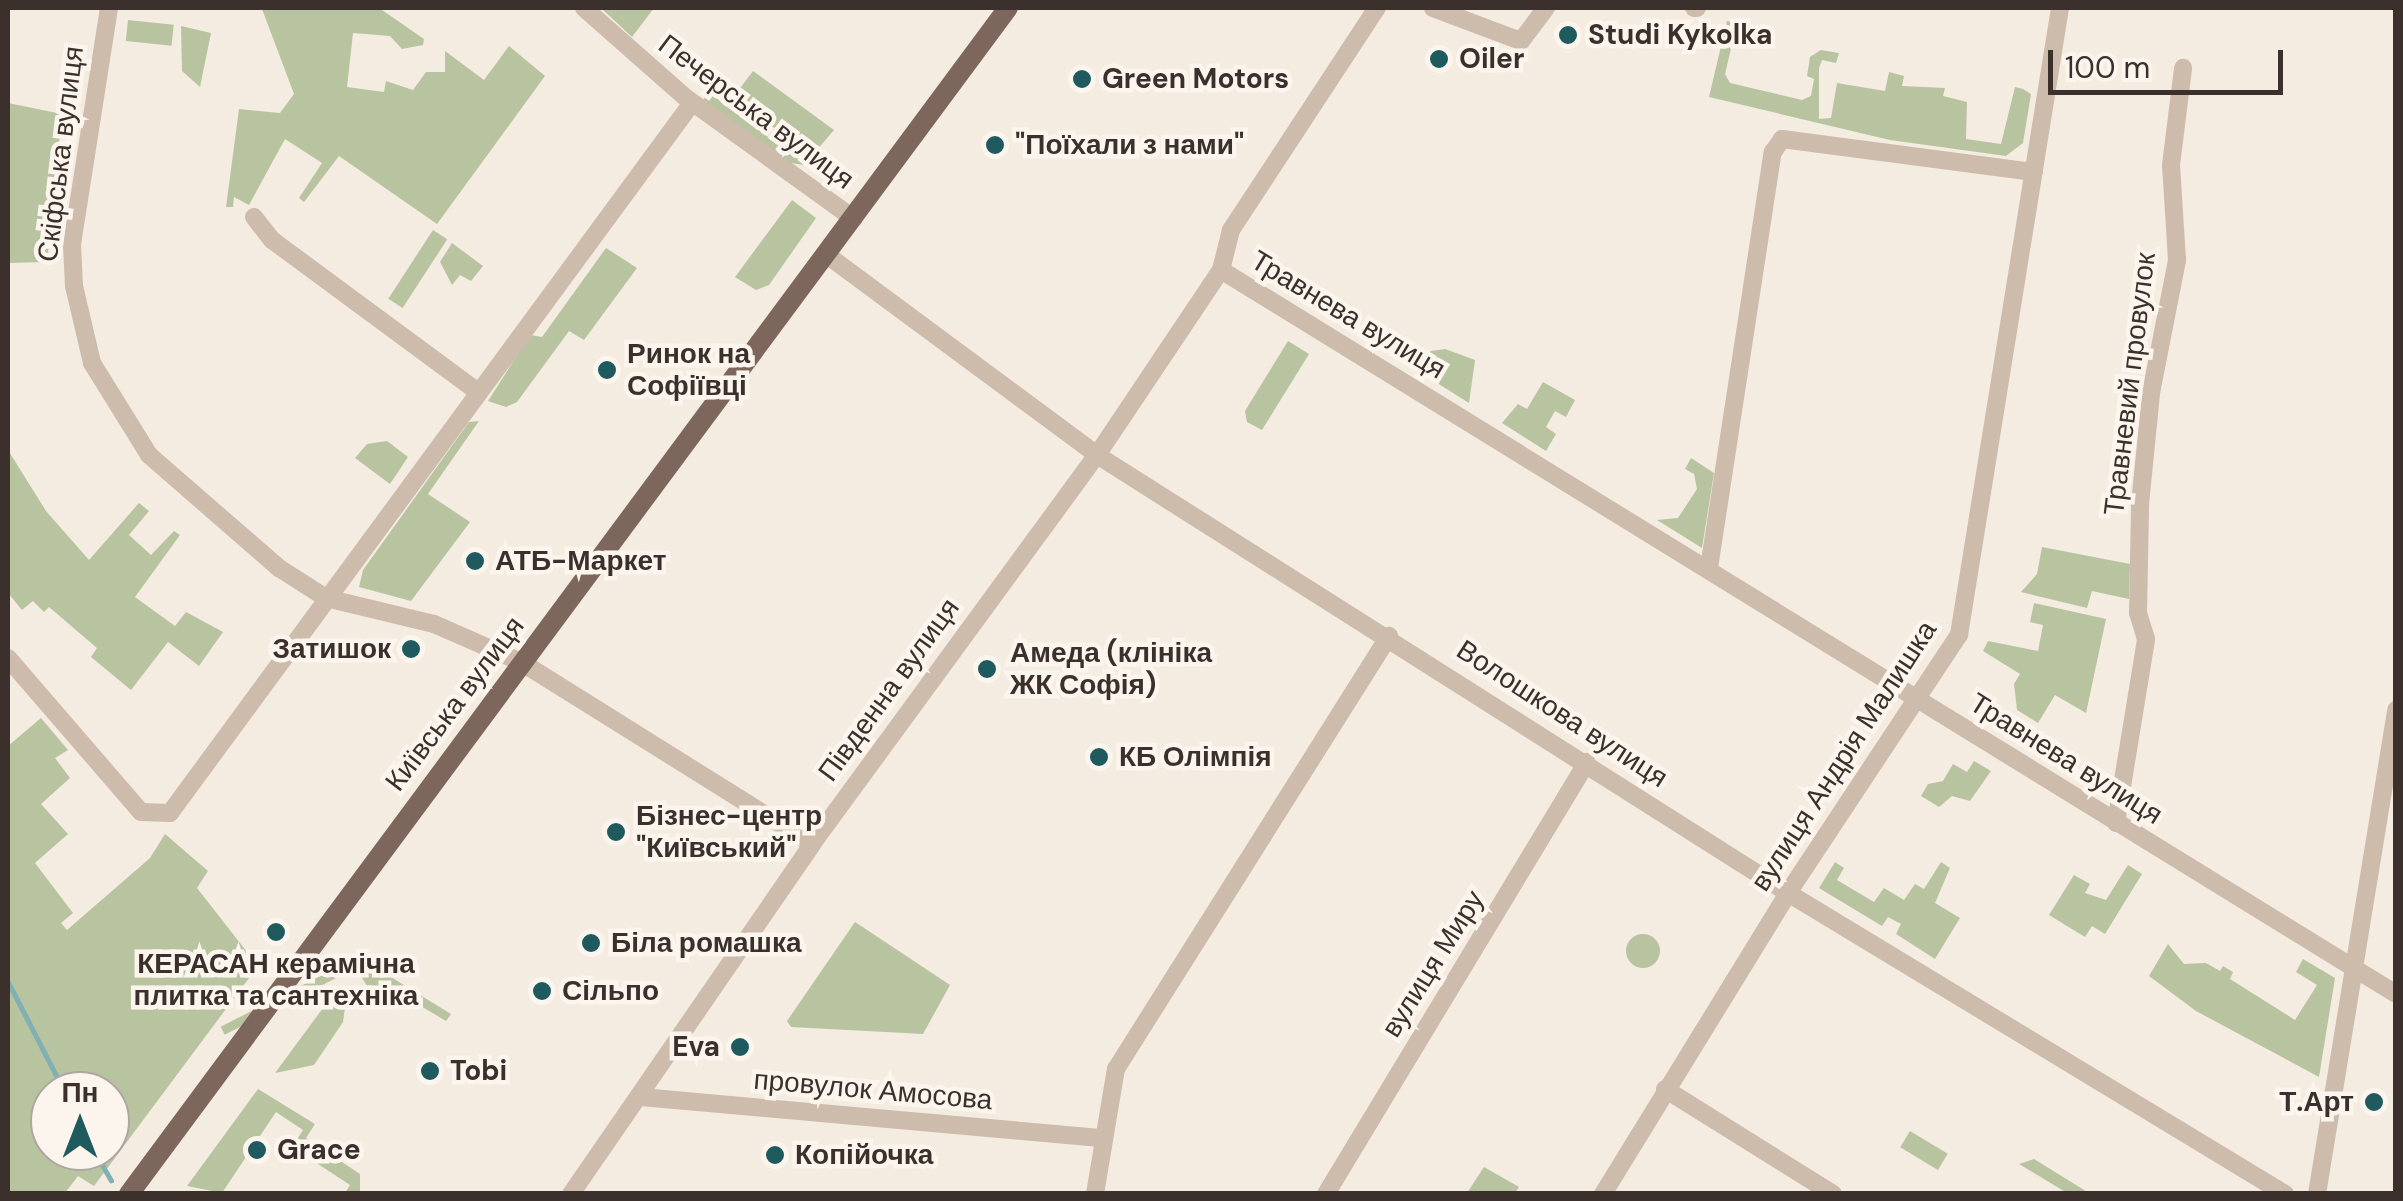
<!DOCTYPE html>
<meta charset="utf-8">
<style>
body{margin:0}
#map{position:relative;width:2403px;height:1201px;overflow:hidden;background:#f4ebe1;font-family:"DM Sans",sans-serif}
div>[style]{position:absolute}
.green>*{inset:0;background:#b8c4a0;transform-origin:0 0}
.round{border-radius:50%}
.stream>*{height:5px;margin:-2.5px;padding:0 2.5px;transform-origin:2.5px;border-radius:2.5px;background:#7fb0b2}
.minor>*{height:18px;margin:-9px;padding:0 9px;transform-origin:9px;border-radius:9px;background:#cdbbac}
.major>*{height:20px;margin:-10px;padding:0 10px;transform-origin:10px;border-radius:10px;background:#7d675c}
.dots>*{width:28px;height:28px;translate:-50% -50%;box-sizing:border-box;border:5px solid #fbf5ee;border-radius:50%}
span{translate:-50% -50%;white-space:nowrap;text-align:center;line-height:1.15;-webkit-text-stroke:9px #fbf5ee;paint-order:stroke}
.poi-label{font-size:28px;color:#3b302b;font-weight:700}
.left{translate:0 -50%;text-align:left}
.right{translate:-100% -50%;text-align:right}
.street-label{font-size:28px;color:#3b302b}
.frame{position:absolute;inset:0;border:10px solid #3b302b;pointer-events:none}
.north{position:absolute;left:30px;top:1071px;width:100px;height:100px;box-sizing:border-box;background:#fbf5ee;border:2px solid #aea6a0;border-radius:50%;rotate:0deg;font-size:28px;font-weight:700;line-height:40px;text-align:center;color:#3b302b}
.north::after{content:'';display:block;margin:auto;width:35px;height:45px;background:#1f5a5e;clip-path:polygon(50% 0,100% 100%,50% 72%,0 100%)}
.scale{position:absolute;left:2048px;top:50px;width:235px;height:45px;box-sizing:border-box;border:5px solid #3b302b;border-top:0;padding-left:12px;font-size:30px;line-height:35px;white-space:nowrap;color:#3b302b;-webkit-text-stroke:8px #fbf5ee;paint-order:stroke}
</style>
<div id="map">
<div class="green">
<div style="clip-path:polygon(379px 8px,424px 39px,423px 45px,402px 49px,390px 36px,353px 33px,347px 87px,384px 92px,386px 81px,413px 90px,426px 72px,445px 72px,445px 51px,484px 80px,509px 46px,545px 76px,437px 224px,339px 156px,304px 202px,299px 198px,322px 163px,285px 139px,249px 205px,234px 197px,233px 207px,226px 207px,239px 109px,280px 113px,294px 94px,262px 9px)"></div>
<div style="clip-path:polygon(601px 8px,654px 8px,632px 37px)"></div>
<div style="left:128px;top:20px;width:46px;height:21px;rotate:6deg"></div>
<div style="clip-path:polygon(1727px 21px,1737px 23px,1725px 74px,1730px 83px,1802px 100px,1811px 96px,1814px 79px,1807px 76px,1810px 57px,1821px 50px,1839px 53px,1836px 63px,1822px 60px,1819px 68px,1819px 119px,1831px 118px,1837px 83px,1885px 91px,1889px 72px,1904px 76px,1902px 86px,1945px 88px,1943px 96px,1967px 102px,1966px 139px,2001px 144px,2015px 87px,2023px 89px,2031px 94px,2023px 143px,2006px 156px,1890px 140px,1709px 97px)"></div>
<div style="clip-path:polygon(181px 26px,211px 33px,200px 87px,182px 71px)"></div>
<div style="clip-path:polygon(753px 71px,834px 130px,804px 165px,784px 162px,704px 103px,705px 87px,726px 107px)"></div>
<div style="clip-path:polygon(8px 103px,62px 114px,47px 262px,8px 263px)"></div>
<div style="clip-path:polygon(792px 200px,816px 218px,769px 285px,756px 290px,735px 277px)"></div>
<div style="left:433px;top:230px;width:17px;height:82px;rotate:33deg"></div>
<div style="clip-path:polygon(452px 243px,483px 266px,471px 281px,460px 275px,452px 285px,440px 262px)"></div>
<div style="clip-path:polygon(606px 248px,637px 268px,584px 340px,569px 331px,517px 402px,506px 407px,488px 401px,530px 335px,542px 337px)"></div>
<div style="clip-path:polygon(1288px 341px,1309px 354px,1262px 430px,1247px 422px,1245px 411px)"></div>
<div style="clip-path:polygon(1445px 349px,1475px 360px,1469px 403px,1415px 369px,1431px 351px)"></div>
<div style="clip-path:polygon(1543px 382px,1575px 400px,1566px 417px,1555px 411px,1546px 427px,1556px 434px,1546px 451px,1502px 423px,1518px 404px,1527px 409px)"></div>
<div style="clip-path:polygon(479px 421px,428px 494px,470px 522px,411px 601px,359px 587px,363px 570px,469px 422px)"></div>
<div style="clip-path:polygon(387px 441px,408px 457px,390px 484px,355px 458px,367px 444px)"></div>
<div style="clip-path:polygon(8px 450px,46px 511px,89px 560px,139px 503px,149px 511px,129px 535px,151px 555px,174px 531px,180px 535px,135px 597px,175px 626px,186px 612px,223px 632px,199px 666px,168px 642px,131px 690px,91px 657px,97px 648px,49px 607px,44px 612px,33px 601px,22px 610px,8px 593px)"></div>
<div style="clip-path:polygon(1691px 458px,1714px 473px,1702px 548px,1657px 520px,1678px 518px,1697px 489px,1694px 474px,1685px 469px)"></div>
<div style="clip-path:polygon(2042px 547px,2130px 564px,2129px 599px,2092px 591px,2087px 608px,2021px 592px,2037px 574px)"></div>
<div style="clip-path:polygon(2034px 603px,2106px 619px,2086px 713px,2055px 695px,2038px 723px,2017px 710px,2014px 684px,2020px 674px,1983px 651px,1988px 641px,2038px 651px,2043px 625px,2030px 622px)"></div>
<div style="clip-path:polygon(evenodd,41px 718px,68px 750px,55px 758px,70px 778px,41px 804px,68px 834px,35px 863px,73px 913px,61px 923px,67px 930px,150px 858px,165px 834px,208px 871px,197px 888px,258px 966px,94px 1186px,78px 1176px,65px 1193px,8px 1193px,8px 746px,41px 718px,50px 1091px,110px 1091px,110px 1151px,50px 1151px,50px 1091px)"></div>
<div style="clip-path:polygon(1974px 761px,1991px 771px,1970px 801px,1952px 796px,1939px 807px,1921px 796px,1928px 784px,1943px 781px,1953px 764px,1967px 772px)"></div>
<div style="clip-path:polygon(1835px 862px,1844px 868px,1837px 880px,1874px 902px,1884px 888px,1904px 900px,1915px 884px,1924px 889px,1941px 862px,1950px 868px,1935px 903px,1960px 918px,1935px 959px,1896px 934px,1901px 924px,1888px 917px,1882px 926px,1819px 888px)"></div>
<div style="clip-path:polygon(2128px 865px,2142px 874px,2105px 934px,2092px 926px,2085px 937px,2049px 915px,2074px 875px,2090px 884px,2085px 893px,2106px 900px)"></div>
<div style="clip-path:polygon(855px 922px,950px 985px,923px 1034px,791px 1027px,787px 1021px)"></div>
<div class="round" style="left:1626px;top:934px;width:34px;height:34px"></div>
<div style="clip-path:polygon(2168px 944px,2184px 964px,2206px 963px,2220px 971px,2223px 966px,2233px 972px,2230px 979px,2295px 1020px,2317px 985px,2296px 972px,2303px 959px,2335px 978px,2319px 1077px,2196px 1011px,2149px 976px)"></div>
<div style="clip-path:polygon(360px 958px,451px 1014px,446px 1021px,404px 996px,393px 1009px,374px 997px,354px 965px)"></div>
<div style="left:332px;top:970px;width:9px;height:125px;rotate:63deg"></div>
<div style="clip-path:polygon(340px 985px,346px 1000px,343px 1022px,314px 1065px,275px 1073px)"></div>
<div style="clip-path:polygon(258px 1089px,315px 1124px,306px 1138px,360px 1174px,360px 1193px,345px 1193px,350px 1185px,292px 1147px,303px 1130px,276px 1112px,222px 1193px,187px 1186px)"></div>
<div style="left:1910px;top:1131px;width:44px;height:19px;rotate:31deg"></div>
<div style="clip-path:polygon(2034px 1159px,2089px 1193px,2067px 1193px,2019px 1164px)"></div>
<div style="clip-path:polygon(1484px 1167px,1519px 1187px,1515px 1193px,1467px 1193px)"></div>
</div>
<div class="stream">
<div style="left:8px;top:982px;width:123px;rotate:62.8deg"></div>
<div style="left:94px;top:1151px;width:34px;rotate:60deg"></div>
</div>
<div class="minor">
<div style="left:109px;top:8px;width:240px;rotate:98.9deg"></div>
<div style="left:72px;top:245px;width:41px;rotate:87.2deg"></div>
<div style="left:74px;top:286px;width:79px;rotate:76.8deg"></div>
<div style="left:92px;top:363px;width:108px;rotate:58.2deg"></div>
<div style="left:149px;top:455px;width:172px;rotate:41deg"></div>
<div style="left:279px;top:568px;width:56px;rotate:32.6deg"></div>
<div style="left:326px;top:598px;width:111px;rotate:13.5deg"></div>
<div style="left:434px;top:624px;width:95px;rotate:23.6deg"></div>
<div style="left:521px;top:662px;width:343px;rotate:32deg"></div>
<div style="left:584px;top:8px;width:135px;rotate:41.4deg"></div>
<div style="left:685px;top:97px;width:208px;rotate:35.8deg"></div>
<div style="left:1433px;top:8px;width:94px;rotate:20.6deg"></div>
<div style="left:1521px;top:41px;width:41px;rotate:-52.9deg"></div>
<div style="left:1694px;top:8px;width:3px"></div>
<div style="left:254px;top:217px;width:29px;rotate:52deg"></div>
<div style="left:272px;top:240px;width:256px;rotate:36.4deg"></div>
<div style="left:827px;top:255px;width:336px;rotate:36.5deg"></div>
<div style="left:1097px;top:455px;width:818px;rotate:32.37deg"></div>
<div style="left:1788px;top:893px;width:581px;rotate:31.2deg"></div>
<div style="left:1221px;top:270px;width:1380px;rotate:31.64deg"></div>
<div style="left:1709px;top:568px;width:421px;rotate:-81.3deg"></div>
<div style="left:1773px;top:152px;width:16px;rotate:-55deg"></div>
<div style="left:1782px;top:139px;width:254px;rotate:7.5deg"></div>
<div style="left:8px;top:658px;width:203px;rotate:49.2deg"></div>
<div style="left:141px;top:812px;width:29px;rotate:2deg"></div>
<div style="left:170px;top:813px;width:881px;rotate:-53.68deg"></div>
<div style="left:2116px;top:823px;width:186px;rotate:-80.7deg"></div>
<div style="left:2146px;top:639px;width:27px;rotate:-107deg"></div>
<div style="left:2138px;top:613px;width:109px;rotate:-88.9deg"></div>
<div style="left:2140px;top:504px;width:112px;rotate:-84.3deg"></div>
<div style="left:2151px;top:393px;width:136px;rotate:-78.9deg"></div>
<div style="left:2177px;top:260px;width:95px;rotate:-93.6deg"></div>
<div style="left:2171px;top:165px;width:98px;rotate:-82.9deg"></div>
<div style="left:1665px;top:1089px;width:198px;rotate:32deg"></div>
<div style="left:641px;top:1097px;width:461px;rotate:5.1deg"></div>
<div style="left:571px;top:1194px;width:425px;rotate:-55.4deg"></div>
<div style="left:812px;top:844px;width:482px;rotate:-53.8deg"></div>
<div style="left:1097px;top:455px;width:223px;rotate:-56.2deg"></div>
<div style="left:1221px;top:270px;width:41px;rotate:-76deg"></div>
<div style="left:1231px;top:230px;width:266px;rotate:-56.7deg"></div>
<div style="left:1095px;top:1194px;width:127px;rotate:-80.5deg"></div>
<div style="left:1116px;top:1069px;width:512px;rotate:-57.77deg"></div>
<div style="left:1326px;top:1194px;width:505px;rotate:-58.86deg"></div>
<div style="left:1603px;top:1194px;width:353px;rotate:-58.4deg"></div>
<div style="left:1788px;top:893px;width:310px;rotate:-56.5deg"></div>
<div style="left:1959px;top:635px;width:635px;rotate:-80.85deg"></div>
<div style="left:2317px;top:1194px;width:491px;rotate:-80.7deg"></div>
</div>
<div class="major">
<div style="left:129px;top:1194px;width:1476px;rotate:-53.46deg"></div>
</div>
<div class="dots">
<div style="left:1568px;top:35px;background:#1f5a5e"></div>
<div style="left:1439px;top:59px;background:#1f5a5e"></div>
<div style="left:1082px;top:79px;background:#1f5a5e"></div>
<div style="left:995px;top:145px;background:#1f5a5e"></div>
<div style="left:607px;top:370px;background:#1f5a5e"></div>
<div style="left:475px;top:561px;background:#1f5a5e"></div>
<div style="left:411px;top:649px;background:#1f5a5e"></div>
<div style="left:987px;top:669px;background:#1f5a5e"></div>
<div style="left:1099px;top:757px;background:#1f5a5e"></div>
<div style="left:616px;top:832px;background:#1f5a5e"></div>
<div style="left:276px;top:932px;background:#1f5a5e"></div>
<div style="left:591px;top:943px;background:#1f5a5e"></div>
<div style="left:542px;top:991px;background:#1f5a5e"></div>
<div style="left:740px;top:1047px;background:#1f5a5e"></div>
<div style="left:430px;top:1071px;background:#1f5a5e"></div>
<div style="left:2374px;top:1102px;background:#1f5a5e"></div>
<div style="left:257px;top:1150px;background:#1f5a5e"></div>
<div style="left:775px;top:1155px;background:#1f5a5e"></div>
</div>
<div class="poi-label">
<span class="left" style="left:1588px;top:35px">Studi Kykolka</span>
<span class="left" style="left:1459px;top:59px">Oiler</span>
<span class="left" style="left:1102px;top:79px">Green Motors</span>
<span class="left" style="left:1015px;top:145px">"Поїхали з нами"</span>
<span class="left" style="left:627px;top:370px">Ринок на<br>Софіївці</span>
<span class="left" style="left:495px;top:561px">АТБ-Маркет</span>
<span class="right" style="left:391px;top:649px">Затишок</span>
<span class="left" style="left:1010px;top:669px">Амеда (клініка<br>ЖК Софія)</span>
<span class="left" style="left:1119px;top:757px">КБ Олімпія</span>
<span class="left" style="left:636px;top:832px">Бізнес-центр<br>"Київський"</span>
<span class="left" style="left:611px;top:943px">Біла ромашка</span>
<span style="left:276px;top:980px">КЕРАСАН керамічна<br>плитка та сантехніка</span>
<span class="left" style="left:562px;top:991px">Сільпо</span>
<span class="right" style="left:720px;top:1047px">Eva</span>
<span class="left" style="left:450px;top:1071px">Tobi</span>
<span class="right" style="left:2354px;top:1102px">Т.Арт</span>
<span class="left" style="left:277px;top:1150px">Grace</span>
<span class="left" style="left:795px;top:1155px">Копійочка</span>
</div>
<div class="street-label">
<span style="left:756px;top:112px;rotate:37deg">Печерська вулиця</span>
<span style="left:61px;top:154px;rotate:-83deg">Скіфська вулиця</span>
<span style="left:1348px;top:315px;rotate:31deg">Травнева вулиця</span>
<span style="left:2130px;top:384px;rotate:-83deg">Травневий провулок</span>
<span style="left:889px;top:690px;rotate:-54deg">Південна вулиця</span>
<span style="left:455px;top:704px;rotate:-53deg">Київська вулиця</span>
<span style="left:1562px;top:714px;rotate:33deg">Волошкова вулиця</span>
<span style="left:1844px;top:756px;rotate:-57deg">вулиця Андрія Малишка</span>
<span style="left:2066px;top:759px;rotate:32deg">Травнева вулиця</span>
<span style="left:1433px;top:964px;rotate:-58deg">вулиця Миру</span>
<span style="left:873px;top:1090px;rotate:5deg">провулок Амосова</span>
</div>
<div class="frame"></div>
<div class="north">Пн</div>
<div class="scale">100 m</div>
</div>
